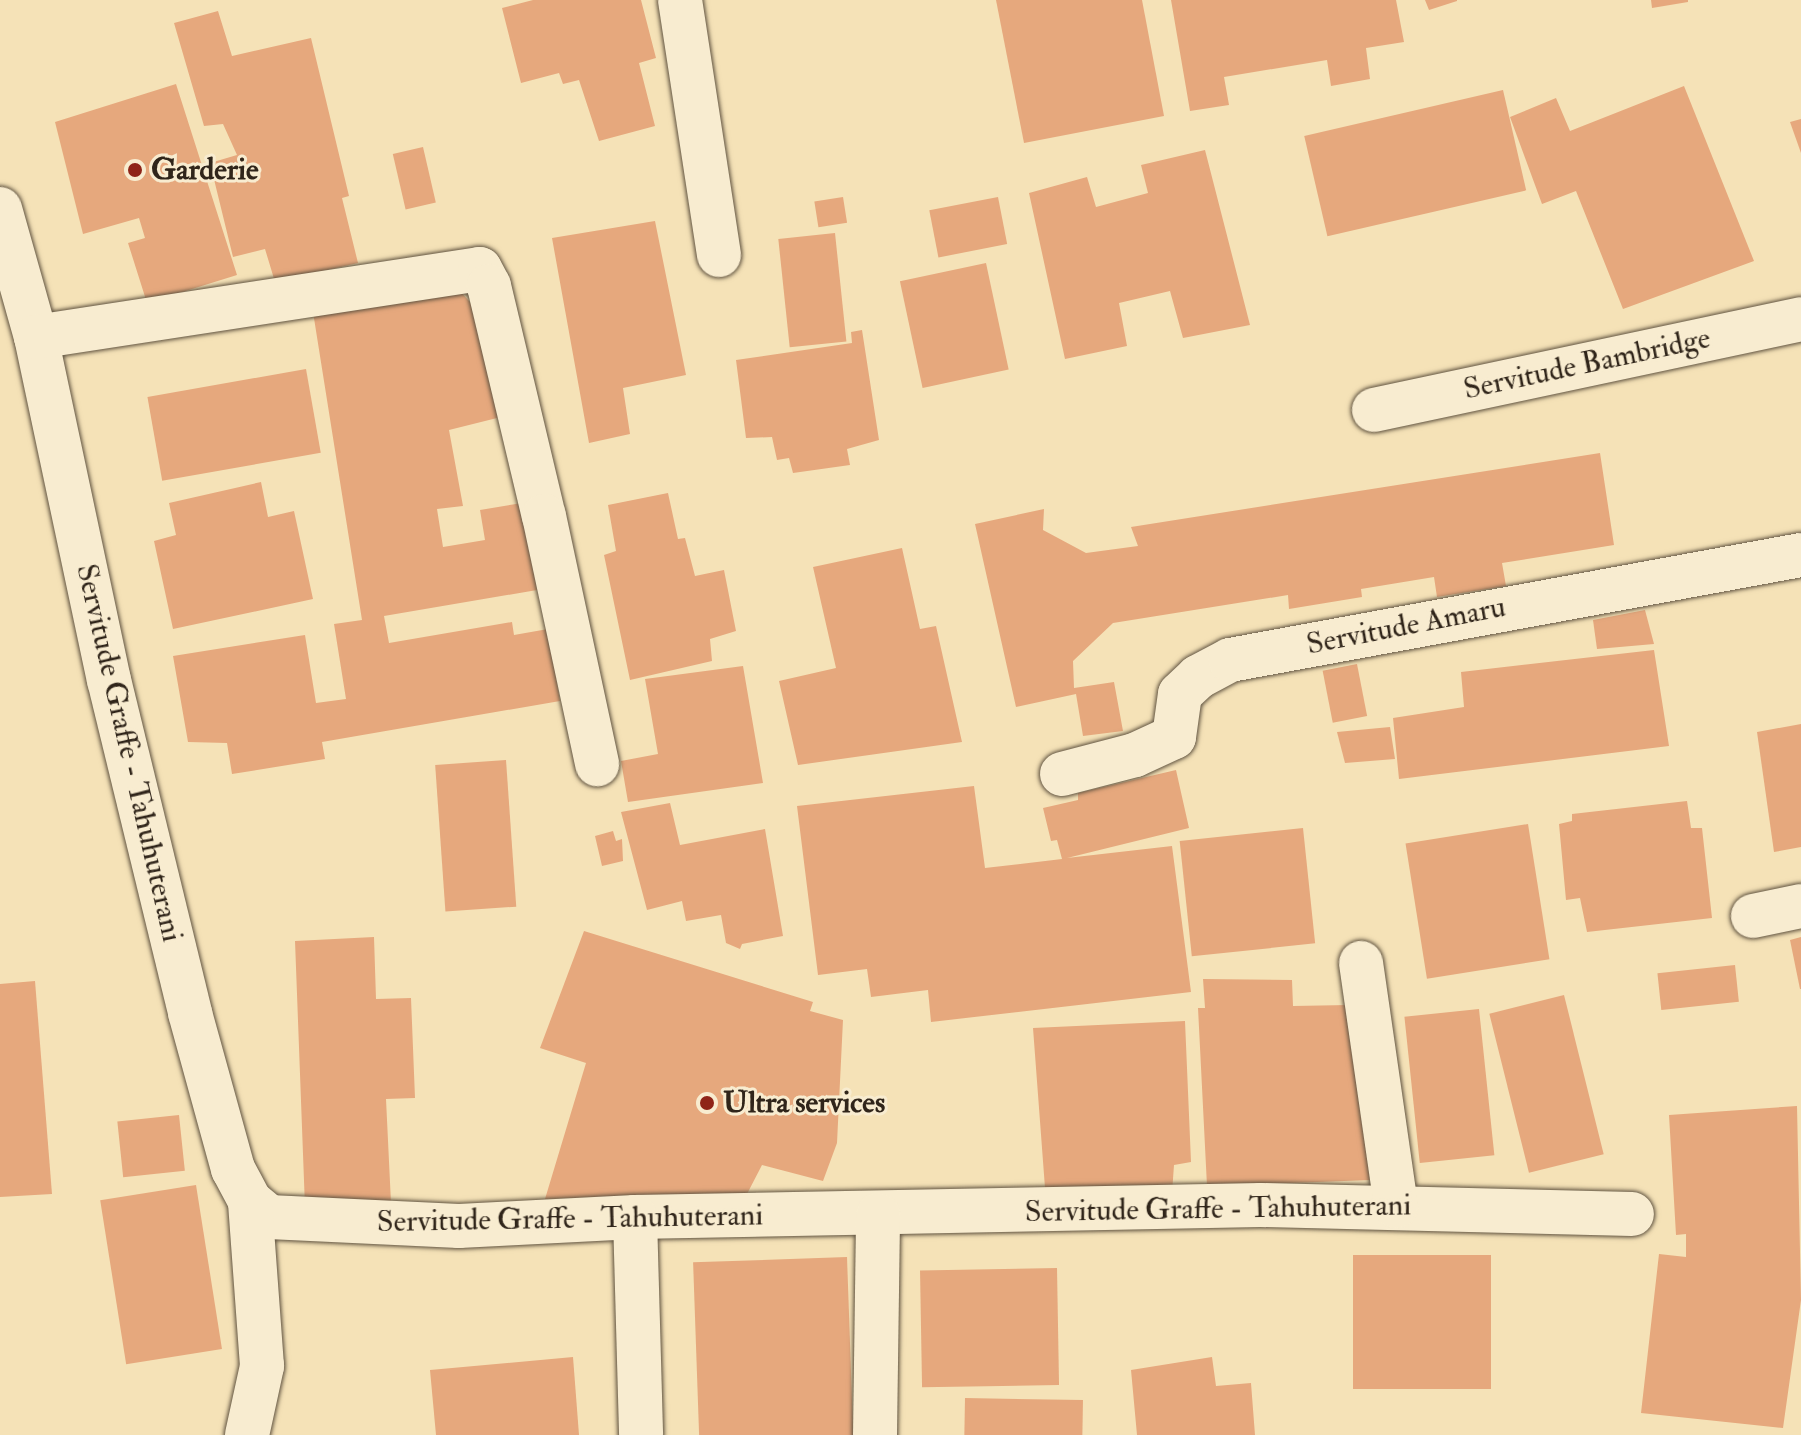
<!DOCTYPE html>
<style>
body{margin:0}
#map{position:relative;width:1801px;height:1435px;overflow:hidden;background:#f5e2b7;font-family:"IM FELL Double Pica",serif}
div>[style]{position:absolute}
.building>*{inset:0;background:#e6a87d;transform-origin:0 0}
.roads{filter:drop-shadow(0 0 2px #615441) drop-shadow(0 0 2px #615441)}
.minor>*{height:44px;margin:-22px;padding:0 22px;transform-origin:22px;border-radius:22px;background:#f8ecd0}
.dots>*{width:22px;height:22px;translate:-50% -50%;box-sizing:border-box;border:4px solid #f8ecd0;border-radius:50%}
span{translate:-50% -50%;white-space:nowrap;text-align:center;line-height:1.15;-webkit-text-stroke:6px #f8ecd0;paint-order:stroke}
.poi-label{font-size:30px;color:#30251a;font-weight:700}
.left{translate:0 -50%;text-align:left}
.street-label{font-size:30px;color:#30251a}
</style>
<div id="map">
<div class="building">
<div style="clip-path:polygon(533px 0,641px 0,656px 58px,639px 63px,655px 126px,599px 141px,579px 80px,563px 84px,559px 73px,521px 83px,502px 8px)"></div>
<div style="clip-path:polygon(996px 0,1142px 0,1164px 116px,1024px 143px)"></div>
<div style="clip-path:polygon(1171px 0,1396px 0,1404px 42px,1366px 48px,1370px 79px,1331px 86px,1327px 60px,1224px 77px,1229px 105px,1190px 111px)"></div>
<div style="clip-path:polygon(1425px 0,1457px 0,1457px 1px,1429px 10px)"></div>
<div style="clip-path:polygon(1651px 0,1688px 0,1688px 2px,1652px 8px)"></div>
<div style="clip-path:polygon(218px 11px,232px 56px,311px 38px,349px 196px,342px 198px,358px 263px,275px 282px,265px 249px,233px 257px,210px 163px,237px 155px,223px 124px,204px 126px,174px 23px)"></div>
<div style="clip-path:polygon(176px 84px,237px 275px,147px 303px,128px 243px,145px 238px,139px 218px,83px 234px,55px 122px)"></div>
<div style="clip-path:polygon(1684px 86px,1754px 261px,1623px 309px,1576px 191px,1542px 204px,1510px 117px,1556px 98px,1570px 131px)"></div>
<div style="left:1503px;top:90px;width:103px;height:204px;rotate:77deg"></div>
<div style="clip-path:polygon(1801px 119px,1801px 153px,1790px 122px)"></div>
<div style="left:423px;top:147px;width:57px;height:31px;rotate:77deg"></div>
<div style="clip-path:polygon(1205px 150px,1250px 325px,1183px 338px,1170px 291px,1119px 303px,1127px 346px,1065px 359px,1029px 193px,1087px 177px,1096px 207px,1148px 193px,1141px 165px)"></div>
<div style="left:843px;top:197px;width:26px;height:29px;rotate:81deg"></div>
<div style="left:998px;top:197px;width:48px;height:70px;rotate:79deg"></div>
<div style="clip-path:polygon(655px 221px,686px 375px,623px 388px,630px 434px,589px 443px,552px 238px)"></div>
<div style="left:835px;top:233px;width:109px;height:57px;rotate:84deg"></div>
<div style="left:986px;top:263px;width:109px;height:88px;rotate:78deg"></div>
<div style="clip-path:polygon(457px 288px,481px 314px,505px 416px,449px 430px,463px 506px,437px 509px,443px 547px,485px 540px,480px 510px,522px 503px,537px 590px,384px 616px,389px 643px,512px 622px,514px 635px,548px 629px,560px 701px,322px 742px,325px 759px,232px 774px,227px 743px,188px 742px,173px 656px,305px 635px,316px 703px,346px 699px,334px 624px,362px 620px,313px 312px)"></div>
<div style="clip-path:polygon(862px 330px,879px 440px,847px 449px,850px 465px,793px 473px,789px 458px,777px 460px,772px 437px,746px 438px,736px 360px,852px 343px,851px 332px)"></div>
<div style="left:306px;top:369px;width:85px;height:161px;rotate:80deg"></div>
<div style="clip-path:polygon(1600px 453px,1614px 545px,1502px 563px,1506px 586px,1437px 597px,1434px 577px,1361px 589px,1362px 597px,1289px 609px,1288px 595px,1113px 623px,1073px 661px,1074px 688px,1114px 682px,1123px 731px,1083px 736px,1076px 694px,1016px 707px,975px 524px,1044px 509px,1043px 530px,1086px 553px,1138px 546px,1131px 527px)"></div>
<div style="clip-path:polygon(261px 482px,268px 517px,294px 511px,313px 599px,173px 629px,154px 541px,176px 535px,169px 503px)"></div>
<div style="clip-path:polygon(668px 493px,678px 539px,685px 538px,695px 576px,724px 570px,736px 631px,710px 639px,712px 661px,630px 680px,604px 555px,616px 551px,608px 505px)"></div>
<div style="clip-path:polygon(902px 548px,920px 629px,936px 626px,962px 742px,798px 765px,779px 681px,836px 668px,813px 567px)"></div>
<div style="clip-path:polygon(1645px 610px,1654px 644px,1597px 649px,1593px 620px)"></div>
<div style="clip-path:polygon(1654px 650px,1669px 746px,1399px 779px,1393px 718px,1464px 707px,1461px 672px)"></div>
<div style="left:1357px;top:664px;width:53px;height:35px;rotate:79deg"></div>
<div style="clip-path:polygon(743px 666px,763px 783px,628px 802px,621px 761px,658px 754px,645px 679px)"></div>
<div style="clip-path:polygon(1801px 724px,1801px 847px,1774px 852px,1757px 732px)"></div>
<div style="clip-path:polygon(1390px 727px,1395px 759px,1345px 763px,1337px 732px)"></div>
<div style="left:506px;top:760px;width:147px;height:71px;rotate:86deg"></div>
<div style="clip-path:polygon(1176px 770px,1189px 828px,1067px 858px,1172px 846px,1191px 992px,931px 1022px,928px 990px,871px 997px,867px 969px,818px 975px,797px 806px,974px 786px,985px 868px,1062px 859px,1057px 840px,1051px 841px,1043px 808px,1078px 800px,1078px 793px)"></div>
<div style="clip-path:polygon(1687px 801px,1691px 828px,1702px 828px,1712px 918px,1587px 932px,1580px 898px,1566px 900px,1559px 824px,1572px 821px,1572px 814px)"></div>
<div style="clip-path:polygon(670px 803px,680px 845px,765px 829px,783px 936px,742px 944px,740px 949px,726px 943px,721px 915px,686px 921px,682px 901px,647px 910px,621px 812px)"></div>
<div style="left:1528px;top:824px;width:137px;height:124px;rotate:81deg"></div>
<div style="left:1303px;top:828px;width:116px;height:124px;rotate:84deg"></div>
<div style="clip-path:polygon(613px 831px,616px 841px,622px 839px,623px 861px,602px 866px,595px 836px)"></div>
<div style="clip-path:polygon(584px 931px,813px 1002px,810px 1011px,843px 1020px,837px 1143px,823px 1181px,762px 1165px,747px 1194px,545px 1199px,586px 1063px,540px 1048px)"></div>
<div style="clip-path:polygon(374px 937px,376px 999px,411px 998px,415px 1098px,386px 1099px,391px 1203px,305px 1207px,295px 941px)"></div>
<div style="clip-path:polygon(1801px 937px,1801px 989px,1800px 989px,1790px 940px)"></div>
<div style="left:1735px;top:965px;width:37px;height:78px;rotate:84deg"></div>
<div style="clip-path:polygon(1203px 979px,1292px 980px,1293px 1006px,1348px 1005px,1371px 1180px,1207px 1186px,1198px 1008px,1205px 1008px)"></div>
<div style="clip-path:polygon(35px 981px,52px 1194px,0 1197px,0 984px)"></div>
<div style="left:1564px;top:995px;width:164px;height:77px;rotate:76deg"></div>
<div style="left:1479px;top:1009px;width:147px;height:75px;rotate:84deg"></div>
<div style="clip-path:polygon(1185px 1021px,1191px 1162px,1174px 1165px,1172px 1193px,1045px 1188px,1033px 1028px)"></div>
<div style="clip-path:polygon(1797px 1106px,1801px 1300px,1783px 1428px,1641px 1413px,1659px 1254px,1686px 1257px,1686px 1234px,1676px 1235px,1669px 1115px)"></div>
<div style="left:179px;top:1115px;width:56px;height:62px;rotate:84deg"></div>
<div style="left:196px;top:1185px;width:166px;height:97px;rotate:81deg"></div>
<div style="left:1353px;top:1255px;width:138px;height:134px"></div>
<div style="left:847px;top:1257px;width:178px;height:154px;rotate:88deg"></div>
<div style="left:1057px;top:1268px;width:117px;height:137px;rotate:89deg"></div>
<div style="clip-path:polygon(573px 1357px,579px 1435px,436px 1435px,430px 1370px)"></div>
<div style="clip-path:polygon(1212px 1357px,1216px 1386px,1251px 1383px,1255px 1435px,1137px 1435px,1131px 1370px)"></div>
<div style="left:965px;top:1398px;width:118px;height:37px;rotate:1deg"></div>
</div>
<div class="roads">
<div class="minor">
<div style="left:680px;top:0;width:258px;rotate:81.3deg"></div>
<div style="left:0;top:209px;width:133px;rotate:74.3deg"></div>
<div style="left:36px;top:337px;width:351px;rotate:78deg"></div>
<div style="left:109px;top:680px;width:343px;rotate:76.3deg"></div>
<div style="left:190px;top:1013px;width:162px;rotate:74.6deg"></div>
<div style="left:233px;top:1169px;width:36px;rotate:62deg"></div>
<div style="left:250px;top:1201px;width:25px;rotate:40deg"></div>
<div style="left:269px;top:1217px;width:190px;rotate:2.7deg"></div>
<div style="left:459px;top:1226px;width:176px;rotate:-2.9deg"></div>
<div style="left:635px;top:1217px;width:626px;rotate:-1.1deg"></div>
<div style="left:1261px;top:1205px;width:371px;rotate:1.4deg"></div>
<div style="left:36px;top:337px;width:449px;rotate:-8.7deg"></div>
<div style="left:480px;top:269px;width:19px;rotate:62deg"></div>
<div style="left:489px;top:286px;width:236px;rotate:76.6deg"></div>
<div style="left:544px;top:516px;width:254px;rotate:77.9deg"></div>
<div style="left:1374px;top:410px;width:437px;rotate:-12deg"></div>
<div style="left:1062px;top:774px;width:75px;rotate:-14.6deg"></div>
<div style="left:1135px;top:755px;width:43px;rotate:-24.8deg"></div>
<div style="left:1174px;top:737px;width:43px;rotate:-82.1deg"></div>
<div style="left:1180px;top:694px;width:25px;rotate:-43deg"></div>
<div style="left:1198px;top:677px;width:36px;rotate:-28deg"></div>
<div style="left:1230px;top:660px;width:581px;rotate:-10.42deg"></div>
<div style="left:1753px;top:916px;width:49px;rotate:-11.8deg"></div>
<div style="left:1361px;top:963px;width:246px;rotate:81.8deg"></div>
<div style="left:635px;top:1217px;width:218px;rotate:88.4deg"></div>
<div style="left:247px;top:1435px;width:71px;rotate:-77.7deg"></div>
<div style="left:262px;top:1366px;width:165px;rotate:-94.2deg"></div>
<div style="left:875px;top:1435px;width:220px;rotate:-89.2deg"></div>
</div>
</div>
<div class="dots">
<div style="left:135px;top:170px;background:#8f2418"></div>
<div style="left:707px;top:1103px;background:#8f2418"></div>
</div>
<div class="poi-label">
<span class="left" style="left:151px;top:170px">Garderie</span>
<span class="left" style="left:723px;top:1103px">Ultra services</span>
</div>
<div class="street-label">
<span style="left:1587px;top:364px;rotate:-12deg">Servitude Bambridge</span>
<span style="left:1406px;top:626px;rotate:-11deg">Servitude Amaru</span>
<span style="left:129px;top:753px;rotate:77deg">Servitude Graffe - Tahuhuterani</span>
<span style="left:1218px;top:1209px;rotate:-1deg">Servitude Graffe - Tahuhuterani</span>
<span style="left:570px;top:1219px;rotate:-1deg">Servitude Graffe - Tahuhuterani</span>
</div>
</div>
